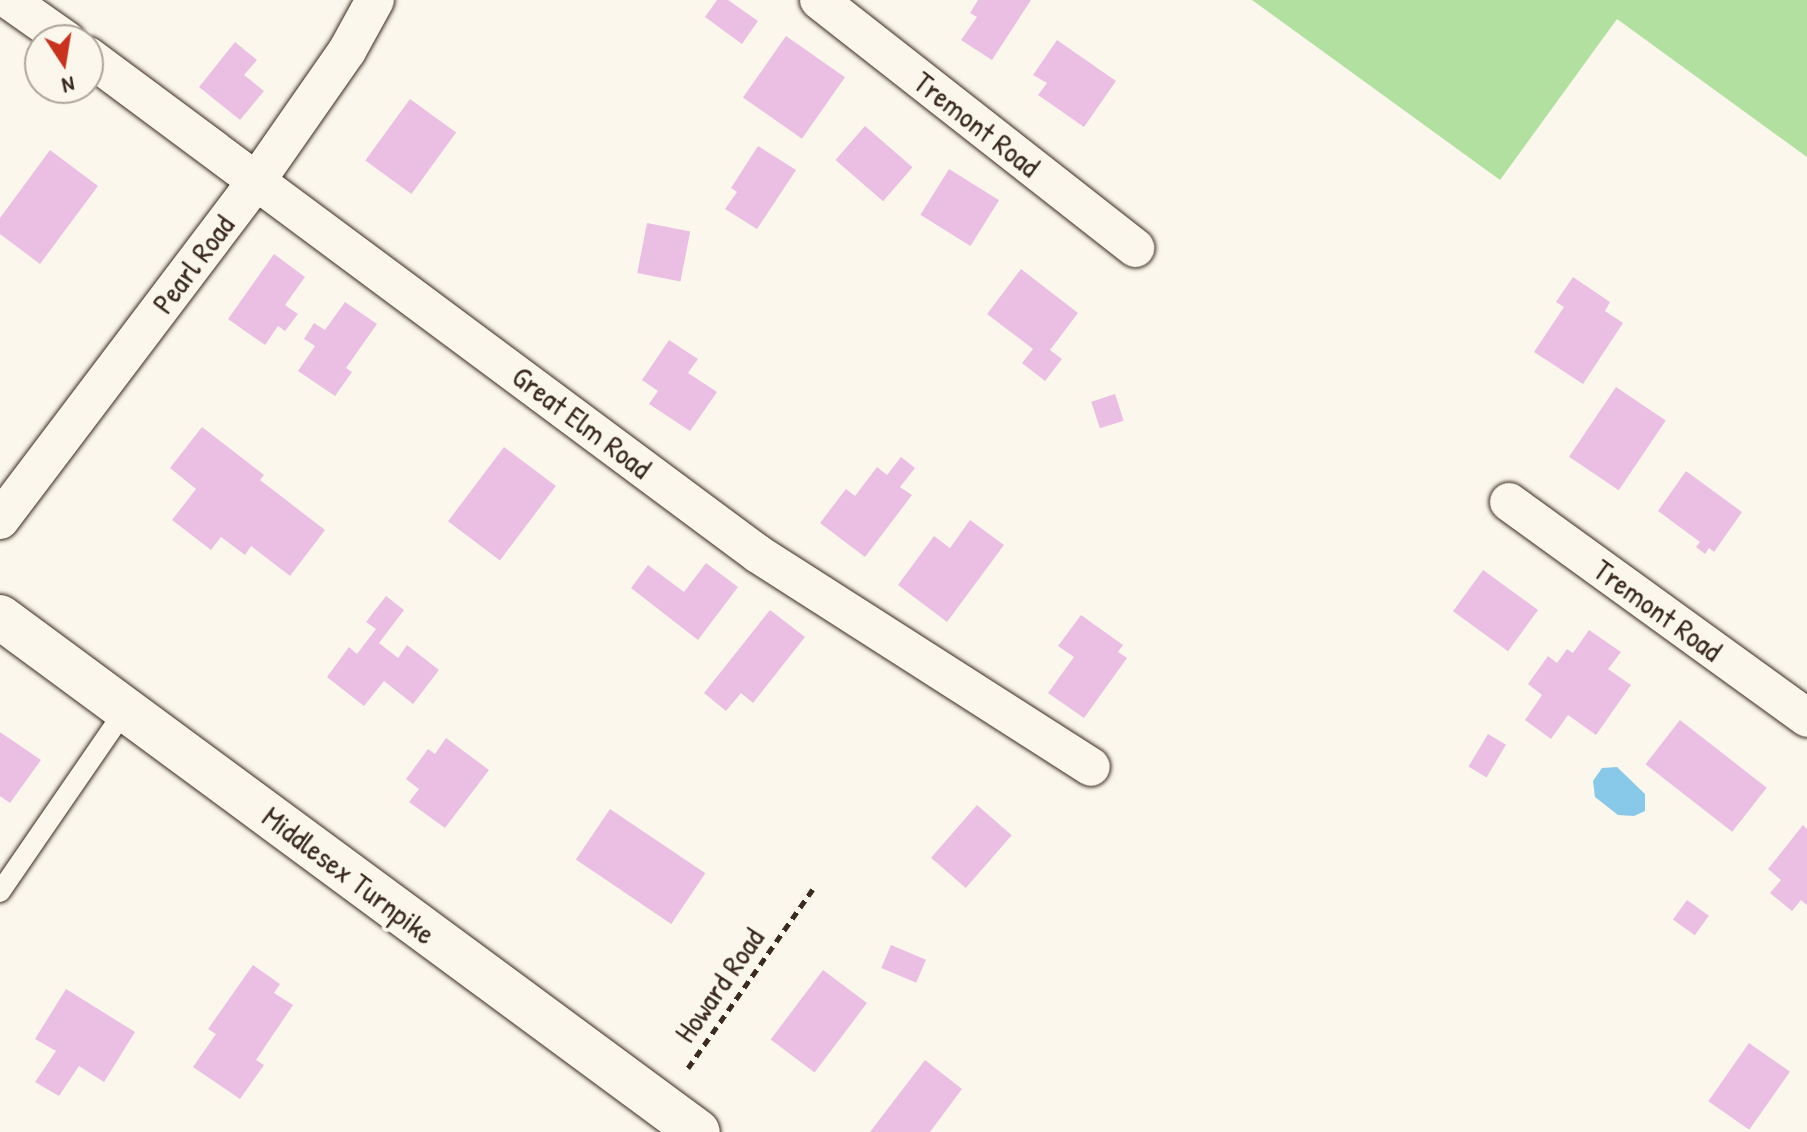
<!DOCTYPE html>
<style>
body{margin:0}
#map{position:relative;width:1807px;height:1132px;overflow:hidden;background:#fbf7ec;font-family:"Patrick Hand",sans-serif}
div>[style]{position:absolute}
.green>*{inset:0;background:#b1e0a0}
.water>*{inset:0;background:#88c9e9}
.building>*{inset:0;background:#ebbfe4;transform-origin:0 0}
.path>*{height:5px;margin-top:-2.5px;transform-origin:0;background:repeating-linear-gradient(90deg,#3b2a1e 0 8px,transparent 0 14px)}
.roads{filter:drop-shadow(0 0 2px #3b2a1e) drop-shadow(0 0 2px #3b2a1e)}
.service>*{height:20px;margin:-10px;padding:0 10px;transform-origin:10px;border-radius:10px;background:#fbf7ec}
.minor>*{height:38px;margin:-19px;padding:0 19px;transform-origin:19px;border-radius:19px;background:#fbf7ec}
.secondary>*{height:44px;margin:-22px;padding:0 22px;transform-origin:22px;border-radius:22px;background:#fbf7ec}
span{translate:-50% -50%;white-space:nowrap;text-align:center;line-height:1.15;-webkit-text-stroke:8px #fbf7ec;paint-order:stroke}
.street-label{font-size:30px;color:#3b2a1e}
.north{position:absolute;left:24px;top:24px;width:80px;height:80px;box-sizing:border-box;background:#fbf7ec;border:2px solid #aea59a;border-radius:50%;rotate:168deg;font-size:22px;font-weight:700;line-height:32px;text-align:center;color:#3b2a1e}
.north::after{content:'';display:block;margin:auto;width:28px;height:36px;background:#c8321e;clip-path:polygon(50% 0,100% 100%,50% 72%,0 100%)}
</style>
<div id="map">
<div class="green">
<div style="clip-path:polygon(1252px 0,1807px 0,1807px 157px,1617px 19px,1500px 180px)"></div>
</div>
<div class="water">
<div style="clip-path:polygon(1617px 767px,1645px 794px,1645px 811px,1634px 816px,1618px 815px,1595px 797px,1593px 781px,1602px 768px)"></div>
</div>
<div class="building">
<div style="clip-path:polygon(717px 0,728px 0,758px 21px,742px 44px,705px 17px)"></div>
<div style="clip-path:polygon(978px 0,1031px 0,992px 60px,961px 40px,977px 17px,970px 13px)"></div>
<div style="left:786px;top:36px;width:72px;height:75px;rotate:35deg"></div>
<div style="clip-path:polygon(1057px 40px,1116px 81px,1084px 127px,1038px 95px,1047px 83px,1033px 75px)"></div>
<div style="clip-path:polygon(235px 42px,257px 60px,244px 75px,264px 91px,240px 120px,199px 87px)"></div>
<div style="left:410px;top:99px;width:57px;height:76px;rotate:36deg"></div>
<div style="left:865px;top:126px;width:63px;height:45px;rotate:41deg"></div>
<div style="clip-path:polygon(758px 146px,796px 170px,757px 229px,725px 209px,737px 192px,731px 188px)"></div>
<div style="clip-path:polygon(50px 150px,98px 186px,40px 264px,0 234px,0 218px)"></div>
<div style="left:949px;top:169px;width:59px;height:54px;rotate:32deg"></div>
<div style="left:647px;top:223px;width:44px;height:51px;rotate:11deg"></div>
<div style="clip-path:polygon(274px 254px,305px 277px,285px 305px,298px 314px,285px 331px,278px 326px,265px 345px,228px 319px)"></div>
<div style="clip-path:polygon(1021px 269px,1078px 313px,1050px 350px,1062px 359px,1045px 381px,1022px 363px,1033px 349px,987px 314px)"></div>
<div style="clip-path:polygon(1573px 277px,1610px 302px,1605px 311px,1623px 323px,1583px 384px,1534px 352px,1564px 307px,1556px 302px)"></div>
<div style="clip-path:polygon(345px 302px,377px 324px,346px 368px,352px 372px,335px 396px,298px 371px,315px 346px,304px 339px,314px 323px,325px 330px)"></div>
<div style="clip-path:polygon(669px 340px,698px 359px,688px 373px,717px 392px,690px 431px,649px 404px,658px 391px,642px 380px)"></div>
<div style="left:1616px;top:387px;width:60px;height:84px;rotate:34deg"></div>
<div style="left:1115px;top:394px;width:28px;height:25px;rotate:72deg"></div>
<div style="clip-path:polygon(202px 427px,264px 475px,260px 480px,325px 530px,290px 576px,251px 546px,245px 555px,221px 537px,211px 550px,172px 520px,196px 489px,170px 468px)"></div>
<div style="left:504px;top:447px;width:65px;height:93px;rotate:37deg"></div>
<div style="clip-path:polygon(901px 457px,915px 468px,900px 487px,912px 495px,865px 557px,820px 523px,846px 489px,855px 496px,877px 467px,887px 475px)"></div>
<div style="clip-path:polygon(1686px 471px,1742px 512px,1714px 552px,1709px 548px,1705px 554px,1696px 547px,1700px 542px,1658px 511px)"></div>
<div style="clip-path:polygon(970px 520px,1004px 545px,947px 622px,898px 585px,934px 536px,950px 548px)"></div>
<div style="clip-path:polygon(706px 563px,738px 587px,698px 640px,631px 588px,648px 565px,684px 592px)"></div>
<div style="left:1483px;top:570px;width:68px;height:51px;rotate:36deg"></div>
<div style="clip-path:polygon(386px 596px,404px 610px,379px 643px,398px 658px,407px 645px,439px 670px,413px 704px,384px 681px,364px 706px,327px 677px,349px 647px,357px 654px,376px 629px,366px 622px)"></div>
<div style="clip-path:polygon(770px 610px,805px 637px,753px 703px,741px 693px,726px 711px,704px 693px)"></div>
<div style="clip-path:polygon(1081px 615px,1123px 645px,1118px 652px,1127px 658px,1084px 718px,1048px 693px,1074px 657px,1058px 646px)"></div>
<div style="clip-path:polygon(1589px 630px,1621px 652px,1608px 669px,1631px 685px,1596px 735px,1568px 715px,1551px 739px,1525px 720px,1542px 695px,1528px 684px,1548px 656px,1557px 663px,1567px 649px,1573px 653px)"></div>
<div style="left:1680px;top:720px;width:110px;height:56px;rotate:38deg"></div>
<div style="clip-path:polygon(0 732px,41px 760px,10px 803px,0 796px)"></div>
<div style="left:1488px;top:734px;width:21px;height:38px;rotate:31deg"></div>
<div style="clip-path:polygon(446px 738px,489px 770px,445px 828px,409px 802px,419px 789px,406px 779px,428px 749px,435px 754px)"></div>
<div style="left:977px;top:805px;width:46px;height:70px;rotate:41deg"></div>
<div style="left:610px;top:809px;width:115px;height:61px;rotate:34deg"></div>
<div style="clip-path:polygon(1803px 825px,1807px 829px,1807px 905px,1801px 900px,1792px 911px,1770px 893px,1781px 880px,1768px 869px)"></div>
<div style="left:1687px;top:900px;width:27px;height:24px;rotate:36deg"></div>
<div style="left:891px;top:945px;width:38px;height:25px;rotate:23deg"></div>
<div style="clip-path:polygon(253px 965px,280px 984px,274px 993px,293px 1005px,256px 1060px,264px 1065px,240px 1099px,193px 1067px,216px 1034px,208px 1029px)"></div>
<div style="left:823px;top:970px;width:55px;height:87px;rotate:37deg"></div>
<div style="clip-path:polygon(66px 989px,135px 1032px,104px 1082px,79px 1066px,59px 1096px,35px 1082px,56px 1051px,35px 1039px)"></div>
<div style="left:1749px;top:1043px;width:50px;height:71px;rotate:35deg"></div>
<div style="clip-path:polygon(925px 1060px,962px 1089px,930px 1132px,870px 1132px)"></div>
</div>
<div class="path">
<div style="left:688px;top:1068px;width:218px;rotate:-55.1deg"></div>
</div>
<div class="roads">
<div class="service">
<div style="left:0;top:892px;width:222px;rotate:-55.5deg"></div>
</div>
<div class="minor">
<div style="left:9px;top:0;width:70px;rotate:35.1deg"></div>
<div style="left:819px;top:0;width:402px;rotate:38.1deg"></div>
<div style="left:88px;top:56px;width:835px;rotate:36.62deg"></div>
<div style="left:758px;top:554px;width:395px;rotate:32.6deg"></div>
<div style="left:1509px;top:502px;width:368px;rotate:35.9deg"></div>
<div style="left:0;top:520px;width:426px;rotate:-52.9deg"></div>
<div style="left:257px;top:180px;width:157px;rotate:-55.1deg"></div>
<div style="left:347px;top:51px;width:58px;rotate:-61.2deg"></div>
</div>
<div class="secondary">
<div style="left:0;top:617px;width:867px;rotate:36.42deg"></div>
</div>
</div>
<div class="street-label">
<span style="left:977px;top:124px;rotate:38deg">Tremont Road</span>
<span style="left:193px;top:264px;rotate:-53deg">Pearl Road</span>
<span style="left:582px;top:422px;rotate:37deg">Great Elm Road</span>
<span style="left:1658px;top:610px;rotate:36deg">Tremont Road</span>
<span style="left:349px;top:875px;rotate:37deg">Middlesex Turnpike</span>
<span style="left:719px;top:985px;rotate:-55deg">Howard Road</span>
</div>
<div class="north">N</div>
</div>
